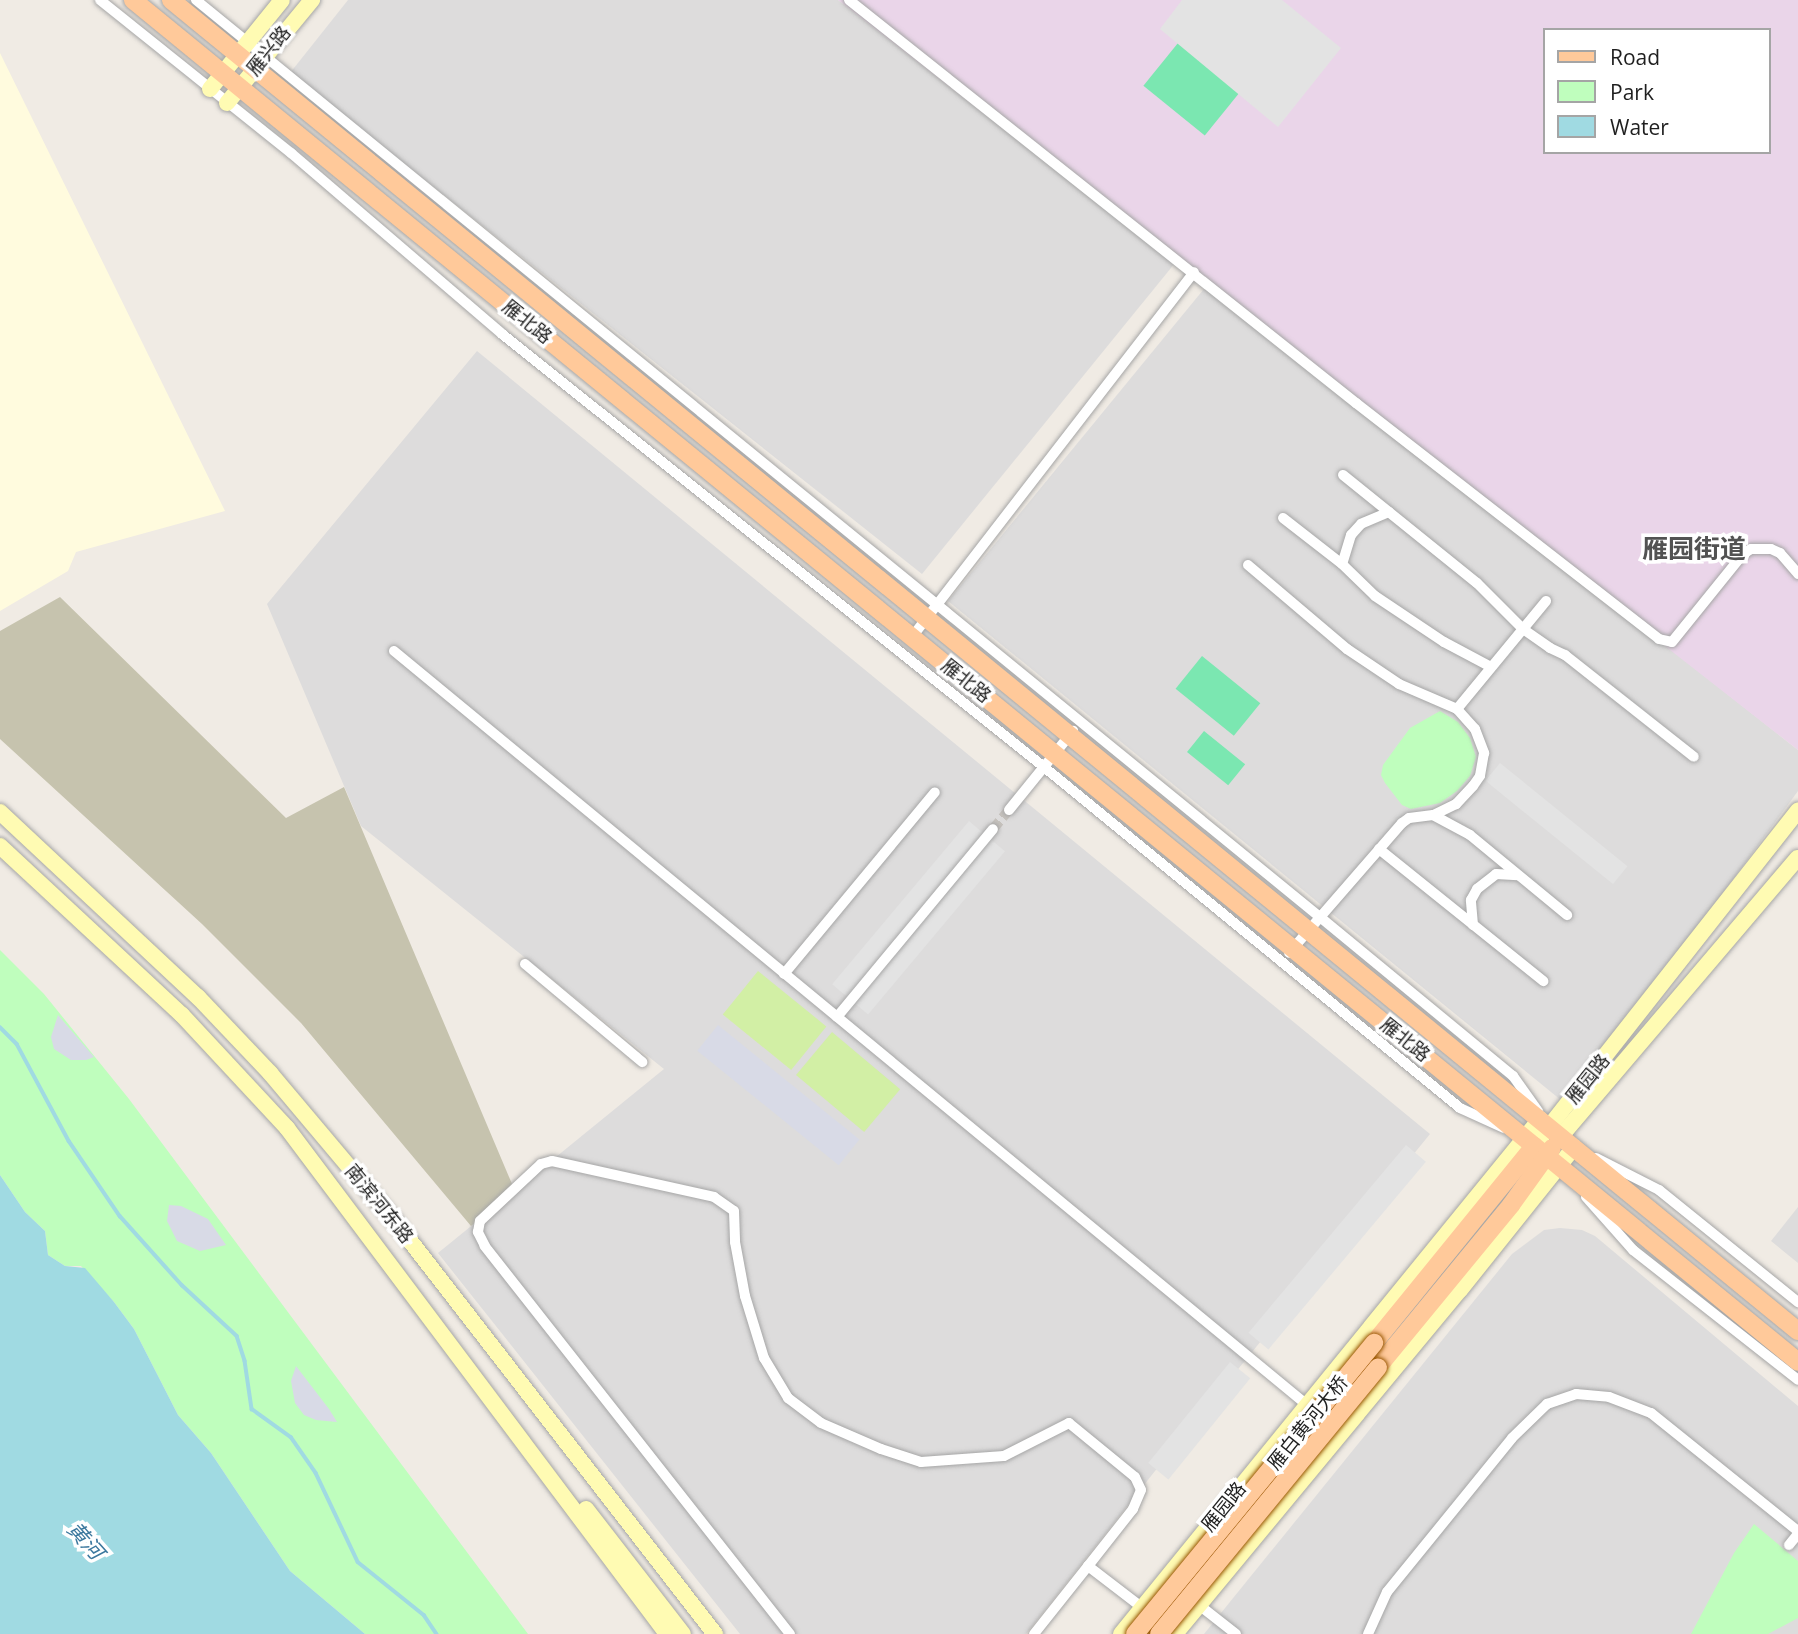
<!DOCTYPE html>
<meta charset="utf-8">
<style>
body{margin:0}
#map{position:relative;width:1798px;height:1634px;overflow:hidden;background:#f0ebe4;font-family:"Open Sans","Noto Sans SC",sans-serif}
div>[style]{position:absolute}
.residential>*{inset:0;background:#dddcdc}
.industrial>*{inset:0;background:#ead5e9}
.education>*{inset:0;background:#fffbde}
.construction>*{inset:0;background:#c6c3ae}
.grass>*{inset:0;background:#d2efa5;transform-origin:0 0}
.park>*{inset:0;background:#bffebd}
.pitch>*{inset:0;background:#7be7b1;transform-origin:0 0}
.parking>*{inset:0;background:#e3e3e3;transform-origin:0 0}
.plaza>*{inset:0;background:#d8dae6;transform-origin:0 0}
.water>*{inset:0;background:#a0dae2}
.stream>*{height:3.5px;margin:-1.75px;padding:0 1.75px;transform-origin:1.75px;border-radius:1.75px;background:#a0dae2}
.minor-tunnel>*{height:10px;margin-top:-5px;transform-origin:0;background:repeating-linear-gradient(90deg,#c6c2bd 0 10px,transparent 0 15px)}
.roads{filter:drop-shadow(0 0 2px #a6a6a6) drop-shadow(0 0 2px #a6a6a6)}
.minor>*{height:10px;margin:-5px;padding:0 5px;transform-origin:5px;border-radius:5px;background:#fff}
.secondary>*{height:16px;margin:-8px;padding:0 8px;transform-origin:8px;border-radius:8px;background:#fffbb3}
.primary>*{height:18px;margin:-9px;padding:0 9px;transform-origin:9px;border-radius:9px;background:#ffc99a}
.bridges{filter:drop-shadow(0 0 2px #995600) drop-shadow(0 0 2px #995600)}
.primary-bridge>*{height:18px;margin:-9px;padding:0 9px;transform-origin:9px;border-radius:9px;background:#ffc99a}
span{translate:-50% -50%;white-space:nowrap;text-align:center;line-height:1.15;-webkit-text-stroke:7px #fff;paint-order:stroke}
.street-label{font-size:19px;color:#1f1f1f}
.water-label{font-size:21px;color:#3b789e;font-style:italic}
.district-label{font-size:26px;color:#525252;font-weight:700}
.legend{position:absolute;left:1543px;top:28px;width:228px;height:126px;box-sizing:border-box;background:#fff;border:2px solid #a5a5a5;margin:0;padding:9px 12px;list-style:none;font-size:21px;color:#1f1f1f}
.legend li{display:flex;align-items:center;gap:14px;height:35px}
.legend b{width:35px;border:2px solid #a5a5a5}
</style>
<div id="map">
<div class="residential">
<div style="clip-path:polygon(348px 0,838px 0,1175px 263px,922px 574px,290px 73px)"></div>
<div style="clip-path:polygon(1208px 284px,1798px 750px,1798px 791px,1567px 1105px,948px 601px)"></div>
<div style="clip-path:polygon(477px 351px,1430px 1134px,1155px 1471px,1026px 1634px,740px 1634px,438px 1253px,664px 1069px,361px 826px,267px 604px)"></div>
<div style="clip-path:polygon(1798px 1207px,1798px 1263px,1771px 1241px)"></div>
<div style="clip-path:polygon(1560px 1228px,1582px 1230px,1595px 1236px,1798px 1406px,1798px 1634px,1204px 1634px,1512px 1254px,1544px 1230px)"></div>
</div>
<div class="industrial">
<div style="clip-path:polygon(evenodd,838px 0,1798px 0,1798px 750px,1362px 409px,838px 0,1544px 30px,1768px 30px,1768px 152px,1544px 152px,1544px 30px)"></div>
</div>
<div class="education">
<div style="clip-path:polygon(0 53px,225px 511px,76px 552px,68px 571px,0 611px)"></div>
</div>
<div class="construction">
<div style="clip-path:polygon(60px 597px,286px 818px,344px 787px,515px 1191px,471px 1226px,301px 1023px,202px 924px,0 739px,0 631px)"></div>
</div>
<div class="grass">
<div style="left:758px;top:971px;width:88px;height:56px;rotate:39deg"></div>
<div style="left:832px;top:1032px;width:89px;height:56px;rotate:40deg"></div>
</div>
<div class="park">
<div style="clip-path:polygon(1440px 711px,1458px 722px,1470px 738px,1476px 757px,1470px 776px,1457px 791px,1440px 803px,1411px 809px,1402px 805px,1385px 783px,1381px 775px,1383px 765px,1410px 728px)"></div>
<div style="clip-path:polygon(0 950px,44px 994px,129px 1099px,528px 1634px,365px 1634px,290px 1571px,211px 1453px,178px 1415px,134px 1329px,114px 1302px,81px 1266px,65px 1266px,48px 1255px,45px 1231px,25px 1212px,0 1175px)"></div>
<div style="clip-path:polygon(1754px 1524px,1798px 1561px,1798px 1618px,1768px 1634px,1691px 1634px,1734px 1553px)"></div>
</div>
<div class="pitch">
<div style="left:1178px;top:43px;width:79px;height:55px;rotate:39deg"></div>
<div style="left:1202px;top:656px;width:75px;height:42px;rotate:39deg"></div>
<div style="left:1204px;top:731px;width:53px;height:27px;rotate:39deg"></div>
</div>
<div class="parking">
<div style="clip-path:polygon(1182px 0,1282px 0,1341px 48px,1278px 127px,1160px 29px)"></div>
<div style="left:1500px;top:763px;width:164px;height:23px;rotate:39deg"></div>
<div style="left:969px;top:821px;width:47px;height:213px;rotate:40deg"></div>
<div style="left:1406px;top:1145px;width:26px;height:245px;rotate:40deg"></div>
<div style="left:1230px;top:1362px;width:26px;height:130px;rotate:39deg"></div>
</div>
<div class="plaza">
<div style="clip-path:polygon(58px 1015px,94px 1057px,86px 1060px,71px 1060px,54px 1049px,51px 1037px)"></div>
<div style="left:718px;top:1025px;width:182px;height:33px;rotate:39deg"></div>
<div style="clip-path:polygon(169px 1205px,181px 1206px,208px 1219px,226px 1245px,200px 1251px,177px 1241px,167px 1221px)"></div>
<div style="clip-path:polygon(296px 1366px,329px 1409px,337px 1422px,316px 1420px,304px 1415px,295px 1403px,291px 1381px)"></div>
</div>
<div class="water">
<div style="clip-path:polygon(0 1175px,25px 1212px,45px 1231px,48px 1255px,65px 1266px,85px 1268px,114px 1302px,134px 1329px,178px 1415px,211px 1453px,290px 1571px,365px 1634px,0 1634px)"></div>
</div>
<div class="stream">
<div style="left:0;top:1027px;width:24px;rotate:45deg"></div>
<div style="left:17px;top:1044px;width:110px;rotate:61.8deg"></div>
<div style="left:69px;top:1141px;width:91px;rotate:55.8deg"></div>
<div style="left:120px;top:1216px;width:93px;rotate:48.1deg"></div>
<div style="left:182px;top:1285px;width:75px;rotate:42.8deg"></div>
<div style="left:237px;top:1336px;width:26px;rotate:72deg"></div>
<div style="left:245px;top:1361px;width:49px;rotate:81.7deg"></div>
<div style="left:252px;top:1409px;width:48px;rotate:35.7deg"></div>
<div style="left:291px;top:1437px;width:44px;rotate:55.2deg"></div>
<div style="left:316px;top:1473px;width:98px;rotate:64.7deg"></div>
<div style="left:358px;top:1562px;width:85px;rotate:38.8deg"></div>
<div style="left:424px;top:1615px;width:23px;rotate:56deg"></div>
</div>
<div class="minor-tunnel">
<div style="left:993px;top:829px;width:25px;rotate:-50deg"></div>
</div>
<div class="roads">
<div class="minor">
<div style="left:100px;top:0;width:245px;rotate:38.7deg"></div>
<div style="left:291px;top:153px;width:278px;rotate:40.6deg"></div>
<div style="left:502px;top:334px;width:694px;rotate:38.62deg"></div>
<div style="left:1044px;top:767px;width:538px;rotate:39.34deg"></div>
<div style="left:1460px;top:1108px;width:48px;rotate:24.4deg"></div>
<div style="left:196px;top:0;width:1451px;rotate:39.21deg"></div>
<div style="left:1320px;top:917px;width:250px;rotate:39.5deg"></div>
<div style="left:1513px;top:1076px;width:43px;rotate:54.5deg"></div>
<div style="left:849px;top:0;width:648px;rotate:38.48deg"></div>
<div style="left:1356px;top:403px;width:384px;rotate:37.9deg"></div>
<div style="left:1659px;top:639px;width:13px;rotate:13deg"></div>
<div style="left:1672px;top:642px;width:113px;rotate:-51.1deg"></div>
<div style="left:1743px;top:554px;width:9px;rotate:-32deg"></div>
<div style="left:1751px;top:549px;width:20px"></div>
<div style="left:1771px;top:549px;width:10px;rotate:24deg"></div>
<div style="left:1780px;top:553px;width:28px;rotate:49deg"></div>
<div style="left:1343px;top:475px;width:172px;rotate:38.9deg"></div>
<div style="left:1477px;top:583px;width:65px;rotate:45deg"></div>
<div style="left:1523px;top:629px;width:33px;rotate:35deg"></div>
<div style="left:1550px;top:648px;width:17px;rotate:25deg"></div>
<div style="left:1565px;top:655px;width:164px;rotate:38.3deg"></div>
<div style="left:1389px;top:512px;width:30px;rotate:157deg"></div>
<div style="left:1361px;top:524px;width:15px;rotate:132deg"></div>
<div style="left:1351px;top:535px;width:30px;rotate:107deg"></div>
<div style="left:1342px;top:564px;width:46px;rotate:44.1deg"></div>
<div style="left:1375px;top:596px;width:83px;rotate:33.7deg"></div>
<div style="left:1444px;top:642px;width:53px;rotate:28deg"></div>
<div style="left:1283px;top:518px;width:75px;rotate:37.9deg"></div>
<div style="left:1248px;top:565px;width:130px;rotate:40.3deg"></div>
<div style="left:1347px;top:649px;width:63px;rotate:33.9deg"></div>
<div style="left:1399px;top:684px;width:63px;rotate:23.3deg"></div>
<div style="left:1457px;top:709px;width:27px;rotate:48deg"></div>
<div style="left:1475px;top:729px;width:26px;rotate:69deg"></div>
<div style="left:1484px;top:753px;width:23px;rotate:100deg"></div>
<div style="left:1480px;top:776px;width:12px;rotate:125deg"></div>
<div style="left:1473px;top:786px;width:25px;rotate:133deg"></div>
<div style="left:1456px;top:804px;width:25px;rotate:154deg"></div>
<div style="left:1433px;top:815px;width:24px;rotate:173deg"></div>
<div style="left:1409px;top:818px;width:9px;rotate:144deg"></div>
<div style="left:1402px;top:823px;width:172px;rotate:131deg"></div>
<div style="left:912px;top:637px;width:461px;rotate:-52.3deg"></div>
<div style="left:394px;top:651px;width:1184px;rotate:39.55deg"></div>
<div style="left:1457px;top:709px;width:140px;rotate:-50.5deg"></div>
<div style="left:1009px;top:810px;width:102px;rotate:-51deg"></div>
<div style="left:1433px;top:815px;width:42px;rotate:28.4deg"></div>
<div style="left:1470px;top:835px;width:126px;rotate:39.5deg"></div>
<div style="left:1379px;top:849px;width:211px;rotate:38.8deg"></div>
<div style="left:1473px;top:925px;width:25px;rotate:-95deg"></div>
<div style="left:1471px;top:900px;width:13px;rotate:-61deg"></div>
<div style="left:1477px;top:889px;width:24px;rotate:-38deg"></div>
<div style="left:1496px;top:874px;width:22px;rotate:3deg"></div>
<div style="left:525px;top:964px;width:153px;rotate:39.9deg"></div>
<div style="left:784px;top:974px;width:236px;rotate:-50.3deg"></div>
<div style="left:837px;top:1017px;width:244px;rotate:-50.3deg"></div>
<div style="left:1596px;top:1158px;width:71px;rotate:26.9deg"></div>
<div style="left:1659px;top:1190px;width:179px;rotate:38.9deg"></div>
<div style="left:1586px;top:1197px;width:71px;rotate:48.4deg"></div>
<div style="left:1633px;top:1250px;width:210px;rotate:38.2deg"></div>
<div style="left:1789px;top:1545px;width:14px;rotate:-51deg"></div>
<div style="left:1199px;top:1605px;width:47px;rotate:38.1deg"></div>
<div style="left:790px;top:1634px;width:494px;rotate:-128.2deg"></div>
<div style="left:485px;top:1246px;width:16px;rotate:-117deg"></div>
<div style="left:478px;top:1232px;width:11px;rotate:-80deg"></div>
<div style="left:480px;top:1221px;width:83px;rotate:-43.1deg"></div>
<div style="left:541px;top:1164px;width:11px;rotate:-15deg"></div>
<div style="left:552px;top:1161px;width:166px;rotate:12.5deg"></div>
<div style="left:714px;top:1197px;width:24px;rotate:35deg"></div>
<div style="left:734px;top:1211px;width:31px;rotate:88deg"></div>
<div style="left:735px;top:1242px;width:55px;rotate:79.5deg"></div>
<div style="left:745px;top:1296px;width:65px;rotate:73deg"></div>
<div style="left:764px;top:1358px;width:47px;rotate:59deg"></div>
<div style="left:788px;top:1398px;width:41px;rotate:37.1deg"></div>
<div style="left:821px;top:1423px;width:65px;rotate:23.4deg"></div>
<div style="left:881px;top:1449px;width:42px;rotate:18deg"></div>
<div style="left:921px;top:1462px;width:83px;rotate:-4.1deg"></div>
<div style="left:1004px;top:1456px;width:73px;rotate:-26.9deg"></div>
<div style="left:1069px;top:1423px;width:85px;rotate:39.3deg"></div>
<div style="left:1135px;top:1477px;width:14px;rotate:65deg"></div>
<div style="left:1141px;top:1490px;width:21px;rotate:113deg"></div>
<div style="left:1133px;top:1509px;width:73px;rotate:128.3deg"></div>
<div style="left:1034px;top:1634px;width:87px;rotate:-51.5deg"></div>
<div style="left:1088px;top:1566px;width:103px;rotate:37.5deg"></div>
<div style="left:1368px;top:1634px;width:46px;rotate:-65.7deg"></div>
<div style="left:1387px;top:1592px;width:198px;rotate:-50.9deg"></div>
<div style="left:1512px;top:1438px;width:49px;rotate:-44.2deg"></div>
<div style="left:1547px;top:1404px;width:31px;rotate:-19deg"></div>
<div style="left:1576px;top:1394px;width:33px;rotate:5deg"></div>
<div style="left:1609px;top:1397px;width:45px;rotate:20.9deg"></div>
<div style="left:1651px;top:1413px;width:189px;rotate:38.8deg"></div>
</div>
<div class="secondary">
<div style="left:210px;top:89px;width:114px;rotate:-51deg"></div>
<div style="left:227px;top:103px;width:134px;rotate:-50.5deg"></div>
<div style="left:0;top:812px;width:271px;rotate:43.1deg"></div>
<div style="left:198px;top:997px;width:105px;rotate:46.5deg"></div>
<div style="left:270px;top:1073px;width:192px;rotate:49.9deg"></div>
<div style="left:394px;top:1220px;width:524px;rotate:52.21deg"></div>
<div style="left:0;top:846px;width:248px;rotate:42.9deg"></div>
<div style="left:182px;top:1015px;width:154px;rotate:47.1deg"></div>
<div style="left:287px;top:1128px;width:633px;rotate:53.09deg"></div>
<div style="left:1561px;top:1136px;width:365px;rotate:-49.6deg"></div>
<div style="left:1534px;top:1146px;width:427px;rotate:-51.8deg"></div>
<div style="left:586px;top:1509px;width:158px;rotate:52.2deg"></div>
<div style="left:1121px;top:1634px;width:664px;rotate:-50.87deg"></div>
<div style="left:1175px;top:1634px;width:447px;rotate:-50.4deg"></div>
<div style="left:1460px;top:1290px;width:183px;rotate:-51.4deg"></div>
</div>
<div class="primary">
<div style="left:133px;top:0;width:2151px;rotate:39.28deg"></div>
<div style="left:171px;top:0;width:2102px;rotate:39.29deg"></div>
<div style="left:1374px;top:1343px;width:254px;rotate:-50.9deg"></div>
<div style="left:1378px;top:1367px;width:210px;rotate:-50.6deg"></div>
<div style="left:1511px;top:1205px;width:70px;rotate:-54.3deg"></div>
</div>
</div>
<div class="bridges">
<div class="primary-bridge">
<div style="left:1135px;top:1634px;width:377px;rotate:-50.6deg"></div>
<div style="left:1159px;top:1634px;width:345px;rotate:-50.6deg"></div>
</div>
</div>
<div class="street-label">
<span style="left:269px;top:51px;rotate:-51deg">雁兴路</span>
<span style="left:527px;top:322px;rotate:39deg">雁北路</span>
<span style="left:966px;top:681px;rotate:39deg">雁北路</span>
<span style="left:1405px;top:1040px;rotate:39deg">雁北路</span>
<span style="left:1588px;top:1079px;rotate:-51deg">雁园路</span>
<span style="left:379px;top:1204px;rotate:51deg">南滨河东路</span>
<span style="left:1308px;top:1423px;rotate:-51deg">雁白黄河大桥</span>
<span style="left:1224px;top:1507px;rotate:-51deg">雁园路</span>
</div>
<div class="water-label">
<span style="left:86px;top:1540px;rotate:48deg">黄河</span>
</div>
<div class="district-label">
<span style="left:1694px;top:549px">雁园街道</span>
</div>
<ul class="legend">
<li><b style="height:9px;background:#ffc99a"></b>Road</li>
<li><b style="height:19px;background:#bffebd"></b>Park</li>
<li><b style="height:19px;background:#a0dae2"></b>Water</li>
</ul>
</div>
